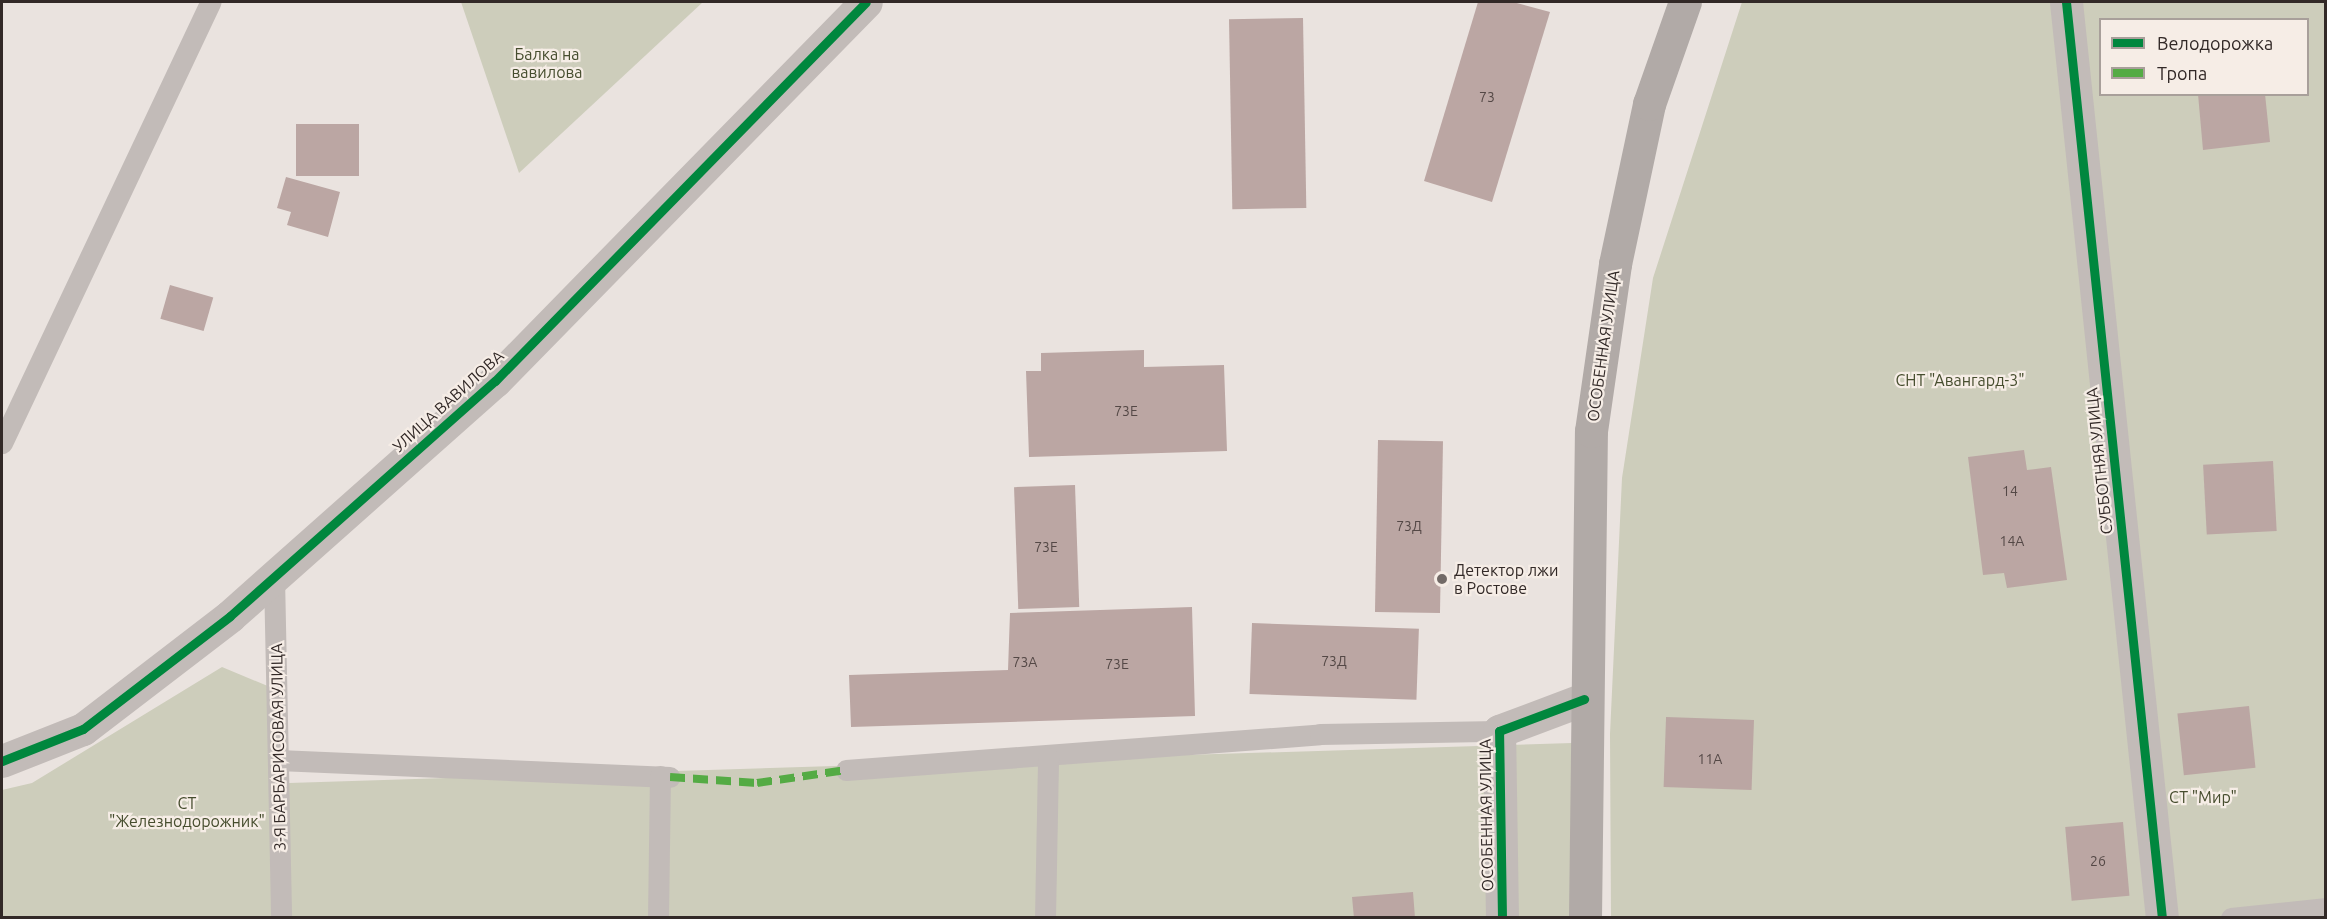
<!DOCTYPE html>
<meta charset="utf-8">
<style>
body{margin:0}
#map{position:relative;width:2327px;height:919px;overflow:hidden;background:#eae3df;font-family:Ubuntu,sans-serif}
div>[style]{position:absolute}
.green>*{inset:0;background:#cdcdbb}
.building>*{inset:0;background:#bba6a3;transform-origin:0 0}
.service>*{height:21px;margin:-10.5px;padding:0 10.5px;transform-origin:10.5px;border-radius:10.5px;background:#c2bbb8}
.minor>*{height:33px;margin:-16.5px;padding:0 16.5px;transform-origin:16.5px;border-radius:16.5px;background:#c2bbb8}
.tertiary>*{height:33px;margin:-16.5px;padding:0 16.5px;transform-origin:16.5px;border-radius:16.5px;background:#c2bbb8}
.primary>*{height:33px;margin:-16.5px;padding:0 16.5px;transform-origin:16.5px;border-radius:16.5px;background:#b1aaa7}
.quiet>*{height:8px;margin-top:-4px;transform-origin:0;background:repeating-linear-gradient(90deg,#54ab44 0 15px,transparent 0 23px)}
.cycleway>*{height:9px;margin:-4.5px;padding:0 4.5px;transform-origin:4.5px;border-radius:4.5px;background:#00873e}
.dots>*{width:16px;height:16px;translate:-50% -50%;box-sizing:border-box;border:3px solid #f6ede6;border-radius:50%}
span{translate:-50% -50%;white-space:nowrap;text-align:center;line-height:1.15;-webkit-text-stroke:4.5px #f6ede6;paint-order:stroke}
.number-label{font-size:14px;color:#544846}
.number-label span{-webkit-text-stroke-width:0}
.park-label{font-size:16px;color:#464d2e}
.street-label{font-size:16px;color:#322927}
.poi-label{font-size:16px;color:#322927}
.left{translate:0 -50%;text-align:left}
.frame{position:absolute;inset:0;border:3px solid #322927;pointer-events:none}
.legend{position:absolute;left:2099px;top:18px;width:210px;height:78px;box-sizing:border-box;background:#f6ede6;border:2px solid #a89f9a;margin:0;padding:8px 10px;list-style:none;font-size:18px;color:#322927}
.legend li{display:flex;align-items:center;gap:12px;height:30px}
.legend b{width:30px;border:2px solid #a89f9a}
</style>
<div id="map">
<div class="green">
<div style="clip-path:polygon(461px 2px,703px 2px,519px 173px)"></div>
<div style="clip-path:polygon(evenodd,1742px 2px,2325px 2px,2325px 917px,1611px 918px,1610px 734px,1622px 478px,1653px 278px,1742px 2px,2100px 20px,2308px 20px,2308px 94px,2100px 94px,2100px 20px)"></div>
<div style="clip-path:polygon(222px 667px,282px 692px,289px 783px,1572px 743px,1573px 917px,2px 917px,2px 790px,32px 783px)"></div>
</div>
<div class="building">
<div style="clip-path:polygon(1478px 2px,1513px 2px,1550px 12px,1492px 202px,1424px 181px)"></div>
<div style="left:1303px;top:18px;width:190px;height:74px;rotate:89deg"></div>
<div style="clip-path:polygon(2198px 94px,2265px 94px,2270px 142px,2203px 150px)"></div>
<div style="left:359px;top:124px;width:52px;height:63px;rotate:90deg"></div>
<div style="clip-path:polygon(286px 177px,340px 192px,328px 237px,287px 225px,291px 212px,277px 208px)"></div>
<div style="left:170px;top:285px;width:45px;height:35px;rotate:16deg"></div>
<div style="clip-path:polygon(1144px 350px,1144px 367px,1224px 365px,1227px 451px,1029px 457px,1026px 371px,1041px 371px,1041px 353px)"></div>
<div style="left:1378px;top:440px;width:65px;height:172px;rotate:1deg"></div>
<div style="clip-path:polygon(2024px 450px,2027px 470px,2051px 467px,2067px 580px,2007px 588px,2004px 573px,1983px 575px,1968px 457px)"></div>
<div style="left:2273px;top:461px;width:70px;height:70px;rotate:87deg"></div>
<div style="left:1075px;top:485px;width:122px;height:61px;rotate:88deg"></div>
<div style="clip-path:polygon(1192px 607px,1195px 716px,851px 727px,849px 675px,1008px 670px,1010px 613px)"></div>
<div style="left:1252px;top:623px;width:167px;height:71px;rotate:2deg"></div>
<div style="left:2249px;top:706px;width:62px;height:72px;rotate:84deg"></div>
<div style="left:1754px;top:720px;width:70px;height:88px;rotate:92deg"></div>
<div style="left:2123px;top:822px;width:74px;height:58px;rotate:85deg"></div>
<div style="clip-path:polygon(1413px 892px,1415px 918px,1354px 918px,1352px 897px)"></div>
</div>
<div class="service">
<div style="left:2px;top:443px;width:488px;rotate:-64.7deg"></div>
<div style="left:274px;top:577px;width:341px;rotate:88.8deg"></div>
<div style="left:278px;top:760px;width:392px;rotate:2.5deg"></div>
<div style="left:846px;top:770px;width:475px;rotate:-4.3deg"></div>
<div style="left:1320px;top:734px;width:179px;rotate:-1deg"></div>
<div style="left:658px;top:918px;width:142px;rotate:-89.2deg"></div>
<div style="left:1045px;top:918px;width:160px;rotate:-88.9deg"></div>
<div style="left:2231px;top:918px;width:96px;rotate:-6deg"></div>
</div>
<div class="minor">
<div style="left:2066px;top:2px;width:921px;rotate:84.02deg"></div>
<div style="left:1502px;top:918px;width:187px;rotate:-90.9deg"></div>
<div style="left:1499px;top:731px;width:91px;rotate:-20.6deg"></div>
</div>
<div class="tertiary">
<div style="left:2px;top:761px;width:87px;rotate:-21.6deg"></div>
<div style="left:83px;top:729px;width:185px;rotate:-37.5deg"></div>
<div style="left:230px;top:616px;width:354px;rotate:-41.6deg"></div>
<div style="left:495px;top:381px;width:530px;rotate:-45.61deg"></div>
</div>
<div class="primary">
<div style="left:1585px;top:918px;width:487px;rotate:-89.3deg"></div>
<div style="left:1591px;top:431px;width:169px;rotate:-81.8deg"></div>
<div style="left:1615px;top:264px;width:164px;rotate:-78deg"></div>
<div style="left:1649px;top:104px;width:108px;rotate:-70.6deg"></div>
</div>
<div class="quiet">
<div style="left:670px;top:777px;width:87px;rotate:3.9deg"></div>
<div style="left:757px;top:783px;width:90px;rotate:-8.3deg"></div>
</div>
<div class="cycleway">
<div style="left:2066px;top:2px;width:921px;rotate:84.02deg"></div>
<div style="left:2px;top:761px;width:87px;rotate:-21.6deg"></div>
<div style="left:83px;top:729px;width:185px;rotate:-37.5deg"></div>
<div style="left:230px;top:616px;width:354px;rotate:-41.6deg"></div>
<div style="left:495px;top:381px;width:530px;rotate:-45.61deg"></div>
<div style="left:1502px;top:918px;width:187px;rotate:-90.9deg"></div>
<div style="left:1499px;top:731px;width:91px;rotate:-20.6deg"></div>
</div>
<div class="dots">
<div style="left:1442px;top:579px;background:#726a67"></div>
</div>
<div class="number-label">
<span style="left:1487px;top:97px">73</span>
<span style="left:1126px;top:411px">73Е</span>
<span style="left:2010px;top:491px">14</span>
<span style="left:1409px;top:526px">73Д</span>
<span style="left:2012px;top:541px">14А</span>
<span style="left:1046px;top:547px">73Е</span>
<span style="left:1334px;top:661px">73Д</span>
<span style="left:1025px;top:662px">73А</span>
<span style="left:1117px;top:664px">73Е</span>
<span style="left:1710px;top:759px">11А</span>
<span style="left:2098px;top:861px">26</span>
</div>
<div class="park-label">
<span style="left:547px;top:63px">Балка на<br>вавилова</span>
<span style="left:1960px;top:380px">СНТ "Авангард-3"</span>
<span style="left:2203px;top:797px">СТ "Мир"</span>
<span style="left:187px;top:812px">СТ<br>"Железнодорожник"</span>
</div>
<div class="street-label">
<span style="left:1603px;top:346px;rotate:-82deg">ОСОБЕННАЯ УЛИЦА</span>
<span style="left:448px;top:401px;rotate:-42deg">УЛИЦА ВАВИЛОВА</span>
<span style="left:2099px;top:461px;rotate:-96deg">СУББОТНЯЯ УЛИЦА</span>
<span style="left:278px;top:747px;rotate:-91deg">3-Я БАРБАРИСОВАЯ УЛИЦА</span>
<span style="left:1486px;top:815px;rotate:-91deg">ОСОБЕННАЯ УЛИЦА</span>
</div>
<div class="poi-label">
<span class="left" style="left:1454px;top:579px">Детектор лжи<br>в Ростове</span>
</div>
<div class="frame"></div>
<ul class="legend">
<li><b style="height:8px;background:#00873e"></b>Велодорожка</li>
<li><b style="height:8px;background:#54ab44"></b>Тропа</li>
</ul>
</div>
